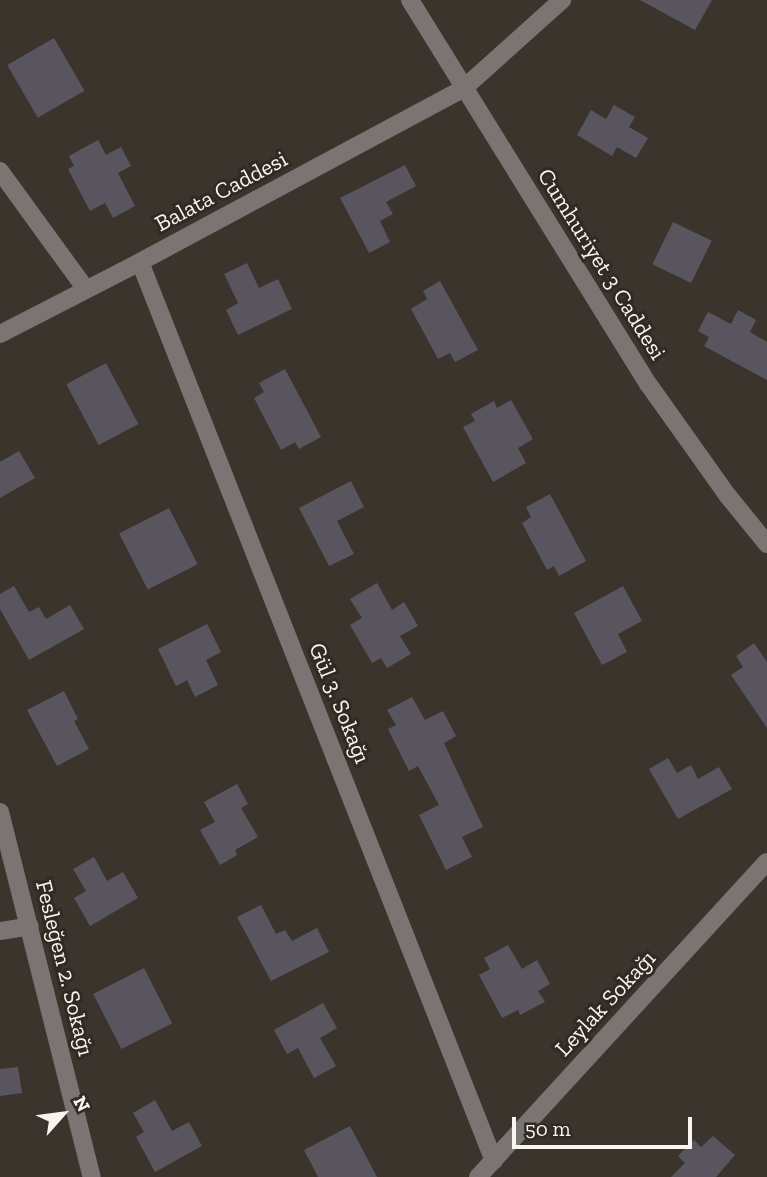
<!DOCTYPE html>
<meta charset="utf-8">
<style>
body{margin:0}
#map{position:relative;width:767px;height:1177px;overflow:hidden;background:#3b342d;font-family:"Zilla Slab",serif}
div>[style]{position:absolute}
.building>*{inset:0;background:#59555f;transform-origin:0 0}
.minor>*{height:18px;margin:-9px;padding:0 9px;transform-origin:9px;border-radius:9px;background:#7a7472}
span{translate:-50% -50%;white-space:nowrap;text-align:center;line-height:1.15;-webkit-text-stroke:6px #312a23;paint-order:stroke}
.street-label{font-size:23px;color:#f8f4ef}
.north{position:absolute;left:28px;top:1079px;width:70px;height:70px;-webkit-text-stroke:5px #312a23;paint-order:stroke;rotate:62deg;font-size:19px;font-weight:700;line-height:28px;text-align:center;color:#f8f4ef}
.north::after{content:'';display:block;margin:auto;width:24px;height:32px;background:#f8f4ef;clip-path:polygon(50% 0,100% 100%,50% 72%,0 100%)}
.scale{position:absolute;left:512px;top:1117px;width:180px;height:32px;box-sizing:border-box;border:4px solid #f8f4ef;border-top:0;padding-left:9px;font-size:21px;line-height:24px;white-space:nowrap;color:#f8f4ef;-webkit-text-stroke:5px #312a23;paint-order:stroke}
</style>
<div id="map">
<div class="building">
<div style="clip-path:polygon(640px 0,712px 0,695px 30px)"></div>
<div style="left:54px;top:38px;width:61px;height:54px;rotate:60deg"></div>
<div style="clip-path:polygon(614px 105px,635px 117px,629px 127px,648px 138px,636px 158px,617px 147px,612px 156px,577px 135px,591px 110px,606px 119px)"></div>
<div style="clip-path:polygon(98px 140px,106px 155px,121px 147px,131px 166px,118px 173px,135px 206px,113px 218px,105px 203px,90px 211px,68px 169px,74px 166px,69px 156px)"></div>
<div style="clip-path:polygon(405px 165px,416px 186px,386px 202px,393px 214px,380px 221px,390px 242px,369px 253px,340px 198px)"></div>
<div style="left:673px;top:222px;width:43px;height:47px;rotate:26deg"></div>
<div style="clip-path:polygon(247px 263px,259px 288px,278px 279px,292px 309px,238px 335px,226px 310px,238px 303px,224px 274px)"></div>
<div style="clip-path:polygon(440px 281px,478px 350px,455px 362px,450px 353px,438px 359px,411px 309px,427px 299px,423px 291px)"></div>
<div style="clip-path:polygon(738px 310px,756px 320px,750px 332px,767px 342px,767px 380px,704px 346px,709px 337px,698px 331px,708px 312px,731px 324px)"></div>
<div style="left:106px;top:363px;width:69px;height:45px;rotate:62deg"></div>
<div style="clip-path:polygon(285px 369px,321px 437px,299px 449px,295px 442px,281px 450px,254px 398px,264px 392px,259px 383px)"></div>
<div style="clip-path:polygon(511px 400px,533px 439px,518px 448px,526px 463px,493px 482px,463px 427px,475px 421px,471px 414px,494px 401px,497px 408px)"></div>
<div style="clip-path:polygon(19px 451px,35px 478px,0 498px,0 462px)"></div>
<div style="clip-path:polygon(351px 481px,364px 507px,337px 521px,354px 554px,329px 566px,299px 508px)"></div>
<div style="clip-path:polygon(550px 494px,586px 561px,559px 576px,554px 566px,547px 570px,522px 523px,531px 517px,526px 507px)"></div>
<div style="left:169px;top:508px;width:63px;height:56px;rotate:63deg"></div>
<div style="clip-path:polygon(377px 583px,392px 610px,404px 602px,418px 626px,400px 636px,411px 654px,387px 668px,381px 658px,372px 663px,350px 625px,362px 618px,350px 599px)"></div>
<div style="clip-path:polygon(14px 586px,29px 612px,39px 607px,46px 619px,70px 605px,84px 629px,29px 660px,0 609px,0 594px)"></div>
<div style="clip-path:polygon(623px 586px,642px 621px,618px 634px,627px 652px,602px 665px,574px 613px)"></div>
<div style="clip-path:polygon(207px 624px,221px 652px,206px 660px,218px 685px,195px 697px,187px 680px,176px 686px,158px 649px)"></div>
<div style="clip-path:polygon(754px 643px,767px 662px,767px 728px,731px 675px,743px 667px,736px 656px)"></div>
<div style="clip-path:polygon(64px 691px,78px 719px,74px 721px,89px 749px,57px 766px,27px 710px)"></div>
<div style="clip-path:polygon(412px 697px,425px 720px,443px 711px,456px 736px,444px 743px,483px 827px,462px 837px,472px 857px,446px 870px,419px 815px,439px 805px,418px 766px,409px 771px,388px 729px,396px 725px,387px 710px)"></div>
<div style="clip-path:polygon(668px 758px,677px 773px,691px 765px,698px 779px,719px 767px,732px 789px,678px 819px,649px 769px)"></div>
<div style="clip-path:polygon(237px 784px,248px 804px,241px 808px,258px 837px,235px 850px,237px 855px,220px 865px,200px 830px,215px 822px,204px 802px)"></div>
<div style="clip-path:polygon(94px 857px,107px 881px,123px 872px,138px 898px,90px 926px,74px 898px,86px 891px,73px 869px)"></div>
<div style="clip-path:polygon(261px 905px,276px 934px,285px 930px,292px 941px,317px 928px,329px 952px,271px 981px,237px 917px)"></div>
<div style="clip-path:polygon(508px 945px,522px 969px,537px 960px,550px 984px,538px 991px,545px 1002px,520px 1015px,518px 1010px,502px 1018px,479px 975px,490px 969px,484px 958px)"></div>
<div style="left:144px;top:968px;width:62px;height:57px;rotate:63deg"></div>
<div style="clip-path:polygon(323px 1003px,337px 1028px,320px 1038px,336px 1066px,314px 1078px,298px 1048px,287px 1054px,274px 1030px)"></div>
<div style="clip-path:polygon(18px 1067px,22px 1093px,0 1096px,0 1069px)"></div>
<div style="clip-path:polygon(155px 1100px,172px 1131px,189px 1122px,202px 1146px,155px 1172px,136px 1137px,144px 1132px,133px 1113px)"></div>
<div style="clip-path:polygon(350px 1126px,377px 1177px,318px 1177px,304px 1150px)"></div>
<div style="clip-path:polygon(713px 1136px,735px 1155px,716px 1177px,671px 1177px,685px 1163px,678px 1156px,694px 1140px,701px 1147px)"></div>
</div>
<div class="minor">
<div style="left:410px;top:0;width:453px;rotate:58.2deg"></div>
<div style="left:649px;top:385px;width:136px;rotate:54.6deg"></div>
<div style="left:728px;top:496px;width:62px;rotate:50.9deg"></div>
<div style="left:0;top:171px;width:145px;rotate:54deg"></div>
<div style="left:140px;top:262px;width:966px;rotate:68.51deg"></div>
<div style="left:0;top:334px;width:157px;rotate:-27.2deg"></div>
<div style="left:140px;top:262px;width:368px;rotate:-28.2deg"></div>
<div style="left:464px;top:88px;width:132px;rotate:-41.9deg"></div>
<div style="left:0;top:812px;width:376px;rotate:75.9deg"></div>
<div style="left:0;top:931px;width:30px;rotate:-9deg"></div>
<div style="left:478px;top:1177px;width:427px;rotate:-47.5deg"></div>
</div>
<div class="street-label">
<span style="left:221px;top:191px;rotate:-28deg">Balata Caddesi</span>
<span style="left:602px;top:264px;rotate:58deg">Cumhuriyet 3 Caddesi</span>
<span style="left:340px;top:703px;rotate:68deg">Gül 3. Sokağı</span>
<span style="left:65px;top:968px;rotate:76deg">Fesleğen 2. Sokağı</span>
<span style="left:605px;top:1003px;rotate:-47deg">Leylak Sokağı</span>
</div>
<div class="north">N</div>
<div class="scale">50 m</div>
</div>
